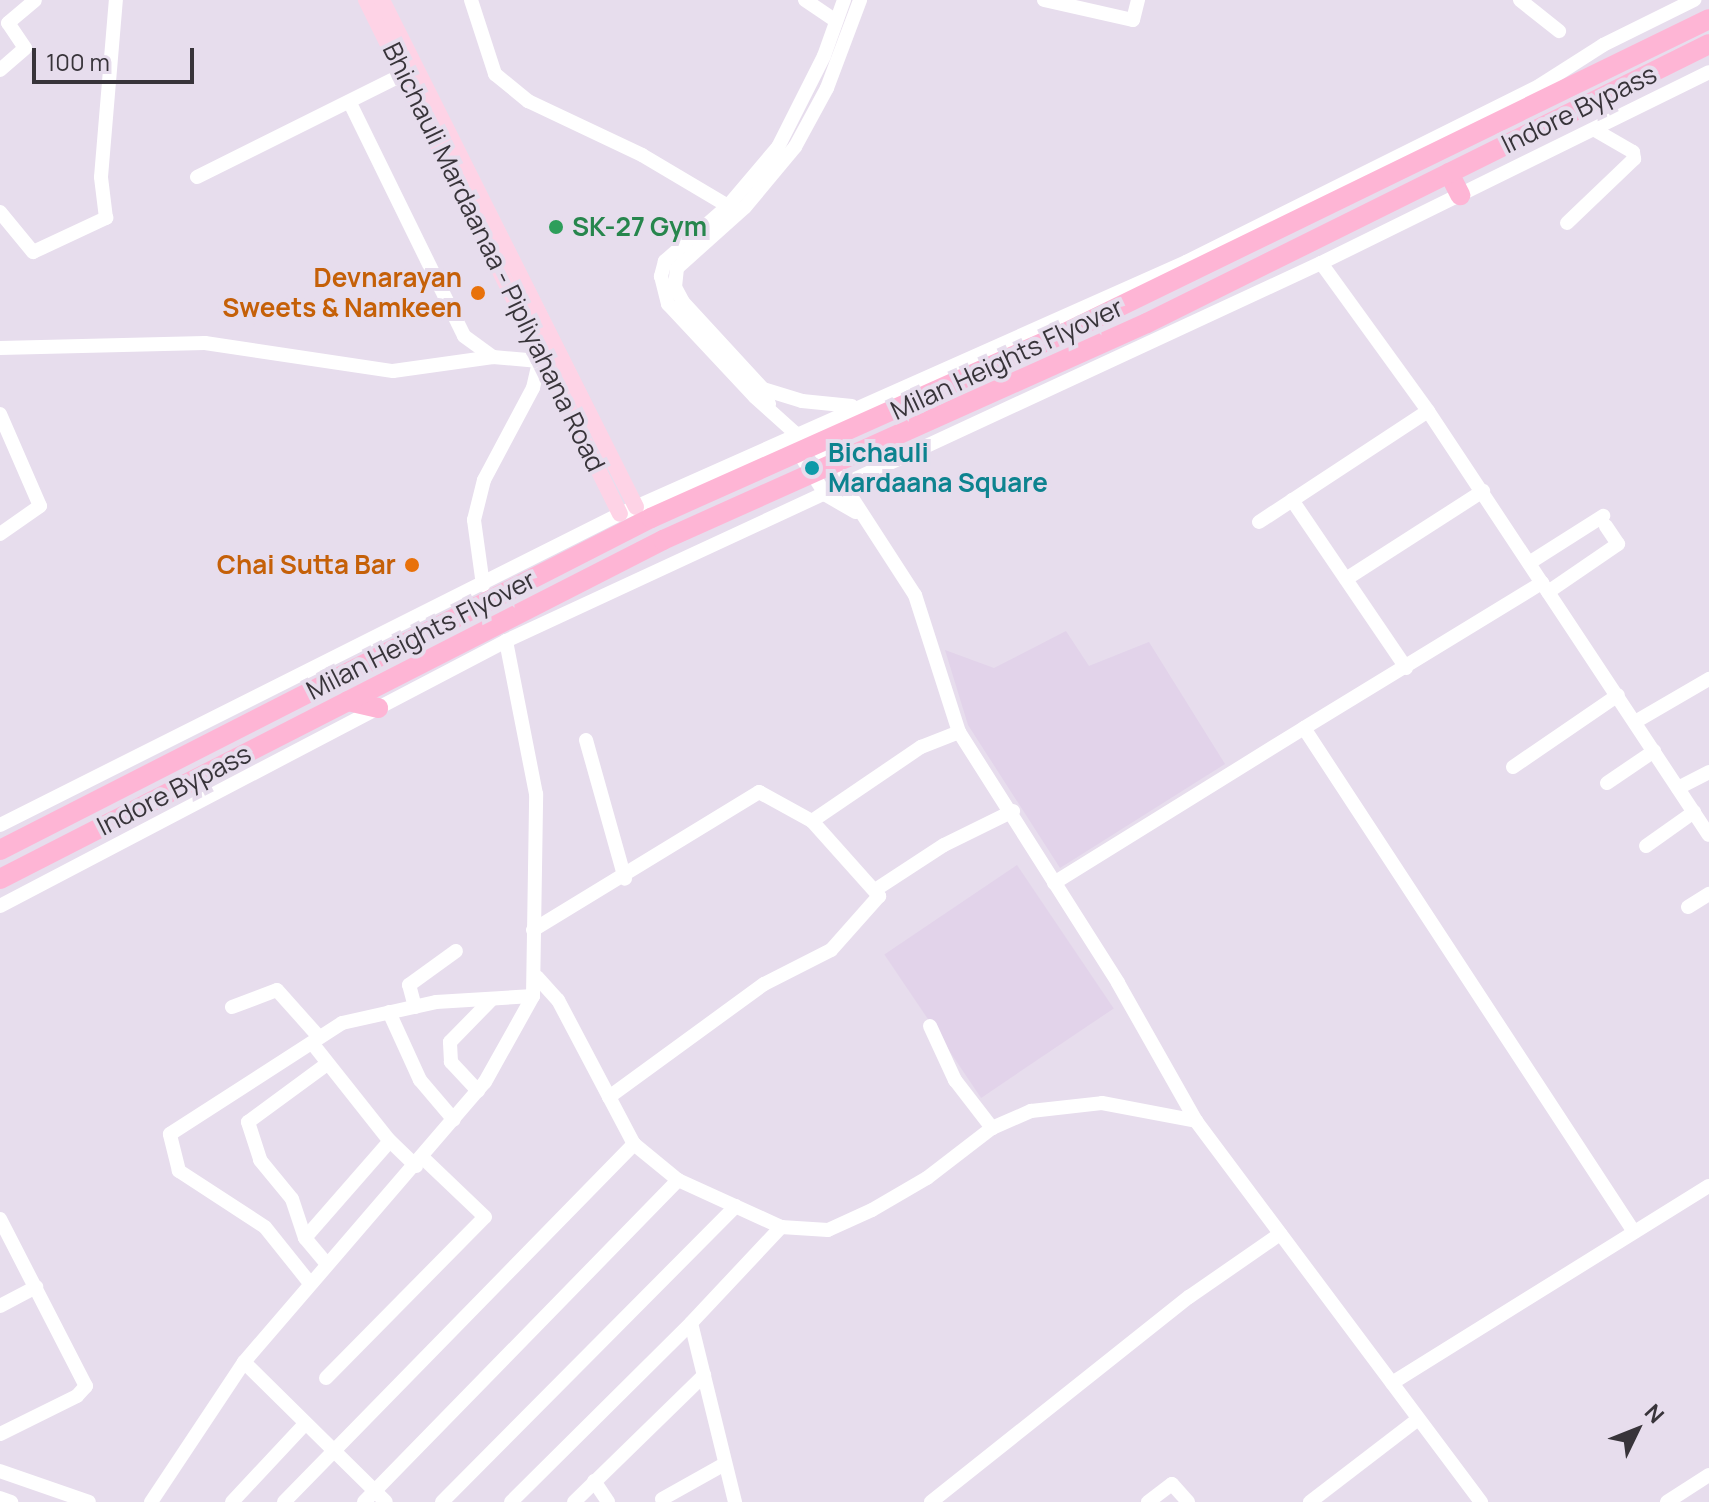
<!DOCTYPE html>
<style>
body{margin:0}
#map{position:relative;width:1709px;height:1502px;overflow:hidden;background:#e7dded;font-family:Manrope,sans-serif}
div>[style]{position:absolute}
.built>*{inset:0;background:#e2d3ea;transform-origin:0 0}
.minor>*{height:14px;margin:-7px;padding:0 7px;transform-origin:7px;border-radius:7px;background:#fff}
.major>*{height:16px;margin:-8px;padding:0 8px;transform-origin:8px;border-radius:8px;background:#fed3e6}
.highway>*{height:20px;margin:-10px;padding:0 10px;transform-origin:10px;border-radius:10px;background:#feb5d5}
.dots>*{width:22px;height:22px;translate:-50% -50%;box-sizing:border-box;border:4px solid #e7dded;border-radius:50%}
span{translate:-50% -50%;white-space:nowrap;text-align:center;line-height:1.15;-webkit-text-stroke:8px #e7dded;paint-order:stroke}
.street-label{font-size:26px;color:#38343a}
.leisure-label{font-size:26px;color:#27864d;font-weight:700}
.left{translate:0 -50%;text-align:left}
.food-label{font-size:26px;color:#c56008;font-weight:700}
.right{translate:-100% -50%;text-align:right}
.culture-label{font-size:26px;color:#0d838f;font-weight:700}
.north{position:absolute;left:1597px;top:1390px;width:80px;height:80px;-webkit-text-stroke:6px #e7dded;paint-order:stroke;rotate:47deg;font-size:22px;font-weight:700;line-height:32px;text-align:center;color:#38343a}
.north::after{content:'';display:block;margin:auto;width:28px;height:36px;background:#38343a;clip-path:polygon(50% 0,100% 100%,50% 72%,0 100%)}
.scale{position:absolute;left:32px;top:48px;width:162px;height:36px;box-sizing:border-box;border:4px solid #38343a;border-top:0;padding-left:10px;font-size:24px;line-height:28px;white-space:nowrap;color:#38343a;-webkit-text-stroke:6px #e7dded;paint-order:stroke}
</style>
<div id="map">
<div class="built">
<div style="clip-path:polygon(1066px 631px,1089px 666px,1149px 642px,1225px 764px,1060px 868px,968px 725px,945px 650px,994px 668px)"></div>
<div style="left:1017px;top:865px;width:173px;height:160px;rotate:56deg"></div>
</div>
<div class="minor">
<div style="left:471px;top:0;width:78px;rotate:72deg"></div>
<div style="left:495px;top:74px;width:43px;rotate:39.3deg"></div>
<div style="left:528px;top:101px;width:126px;rotate:25.3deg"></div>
<div style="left:642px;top:155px;width:100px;rotate:30.7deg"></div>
<div style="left:805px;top:0;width:37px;rotate:34deg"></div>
<div style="left:844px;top:0;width:59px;rotate:109.7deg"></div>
<div style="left:824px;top:56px;width:102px;rotate:116.8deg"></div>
<div style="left:778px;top:147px;width:77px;rotate:130.3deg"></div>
<div style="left:728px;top:206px;width:84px;rotate:138.9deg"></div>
<div style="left:665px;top:261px;width:16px;rotate:105deg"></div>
<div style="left:661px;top:276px;width:29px;rotate:76deg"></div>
<div style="left:668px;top:304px;width:127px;rotate:46.9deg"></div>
<div style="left:755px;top:397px;width:54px;rotate:42deg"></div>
<div style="left:795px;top:433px;width:20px;rotate:24deg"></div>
<div style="left:813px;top:441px;width:56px;rotate:55.2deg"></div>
<div style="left:845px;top:487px;width:129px;rotate:57.1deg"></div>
<div style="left:915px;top:595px;width:144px;rotate:72.2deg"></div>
<div style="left:959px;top:732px;width:297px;rotate:57.6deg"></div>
<div style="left:1118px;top:983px;width:159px;rotate:60.5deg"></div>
<div style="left:1196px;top:1121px;width:476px;rotate:53.2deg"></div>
<div style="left:1044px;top:0;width:91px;rotate:12.7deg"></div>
<div style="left:1133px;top:20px;width:21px;rotate:-76deg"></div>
<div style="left:1520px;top:0;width:50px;rotate:38.5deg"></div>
<div style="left:0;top:70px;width:33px;rotate:-41deg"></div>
<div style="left:25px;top:48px;width:30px;rotate:-124deg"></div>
<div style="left:8px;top:23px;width:35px;rotate:-40deg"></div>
<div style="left:350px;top:103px;width:259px;rotate:63.9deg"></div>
<div style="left:464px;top:336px;width:36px;rotate:36deg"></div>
<div style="left:197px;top:177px;width:240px;rotate:-26.5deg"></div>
<div style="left:0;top:212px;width:52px;rotate:50.5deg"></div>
<div style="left:33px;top:252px;width:81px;rotate:-25deg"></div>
<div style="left:106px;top:218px;width:41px;rotate:-97deg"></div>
<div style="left:101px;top:177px;width:178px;rotate:-85.2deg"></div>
<div style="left:1567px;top:223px;width:93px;rotate:-43.7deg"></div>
<div style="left:1634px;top:159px;width:7px;rotate:-98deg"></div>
<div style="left:1633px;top:152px;width:44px;rotate:-149.9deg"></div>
<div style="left:1321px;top:263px;width:183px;rotate:54.1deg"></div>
<div style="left:1428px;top:411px;width:206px;rotate:56.5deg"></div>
<div style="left:0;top:348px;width:205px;rotate:-1.4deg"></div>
<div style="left:205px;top:343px;width:190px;rotate:8.5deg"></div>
<div style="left:393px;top:371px;width:101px;rotate:-8deg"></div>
<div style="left:493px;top:357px;width:46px;rotate:5deg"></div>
<div style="left:763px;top:389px;width:41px;rotate:17.1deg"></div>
<div style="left:802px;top:401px;width:50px;rotate:5.7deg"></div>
<div style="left:769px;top:404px;width:16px;rotate:-112deg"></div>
<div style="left:763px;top:389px;width:118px;rotate:-132.6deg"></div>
<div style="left:683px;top:302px;width:17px;rotate:-118deg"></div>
<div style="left:675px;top:287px;width:19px;rotate:-84deg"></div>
<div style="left:677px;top:268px;width:91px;rotate:-41.9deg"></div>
<div style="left:745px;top:207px;width:78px;rotate:-50.2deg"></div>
<div style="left:795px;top:147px;width:67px;rotate:-61.5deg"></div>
<div style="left:827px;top:88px;width:94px;rotate:-69.4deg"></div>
<div style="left:0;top:414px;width:100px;rotate:66.5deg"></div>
<div style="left:40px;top:506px;width:49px;rotate:145deg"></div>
<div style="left:795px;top:447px;width:57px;rotate:57.1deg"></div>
<div style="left:826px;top:495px;width:34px;rotate:30deg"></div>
<div style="left:1292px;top:500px;width:203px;rotate:55.8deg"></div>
<div style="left:1259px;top:522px;width:202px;rotate:-33.3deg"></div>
<div style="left:1529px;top:563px;width:88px;rotate:-32.4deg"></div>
<div style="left:1346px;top:579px;width:163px;rotate:-32.7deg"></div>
<div style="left:483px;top:585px;width:66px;rotate:-97.9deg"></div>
<div style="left:474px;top:520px;width:41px;rotate:-76deg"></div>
<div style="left:484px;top:480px;width:104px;rotate:-62deg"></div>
<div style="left:533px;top:388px;width:37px;rotate:-77deg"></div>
<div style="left:1548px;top:592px;width:85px;rotate:-34.4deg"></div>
<div style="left:1618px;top:544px;width:22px;rotate:-124deg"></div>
<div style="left:1635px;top:722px;width:86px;rotate:-30.2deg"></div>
<div style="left:586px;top:740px;width:144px;rotate:74.3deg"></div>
<div style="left:1513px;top:767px;width:127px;rotate:-34.4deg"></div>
<div style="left:1607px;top:783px;width:57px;rotate:-34.2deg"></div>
<div style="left:1678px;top:788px;width:35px;rotate:-27deg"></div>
<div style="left:812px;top:821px;width:132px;rotate:-34.2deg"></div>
<div style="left:921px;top:747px;width:41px;rotate:-21.5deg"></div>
<div style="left:0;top:825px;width:694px;rotate:-26.64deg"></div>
<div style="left:620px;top:514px;width:620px;rotate:-24deg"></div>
<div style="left:1186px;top:262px;width:394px;rotate:-26.5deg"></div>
<div style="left:1539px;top:86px;width:76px;rotate:-32.6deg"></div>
<div style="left:1603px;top:45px;width:102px;rotate:-26.3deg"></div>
<div style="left:1646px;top:846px;width:59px;rotate:-35.3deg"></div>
<div style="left:1054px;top:883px;width:294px;rotate:-31.8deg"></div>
<div style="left:875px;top:890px;width:82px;rotate:-33.1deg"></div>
<div style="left:944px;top:845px;width:77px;rotate:-26.2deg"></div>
<div style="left:0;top:906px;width:571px;rotate:-27.64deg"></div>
<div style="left:506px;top:641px;width:898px;rotate:-24.88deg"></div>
<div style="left:1321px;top:263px;width:432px;rotate:-26.2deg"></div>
<div style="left:1688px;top:907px;width:25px;rotate:-32deg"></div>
<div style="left:533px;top:930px;width:265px;rotate:-31.4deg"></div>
<div style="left:759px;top:792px;width:60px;rotate:28.7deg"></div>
<div style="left:812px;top:821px;width:101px;rotate:48.2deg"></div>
<div style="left:879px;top:896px;width:72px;rotate:131.6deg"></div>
<div style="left:831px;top:950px;width:75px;rotate:153.1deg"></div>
<div style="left:764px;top:984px;width:192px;rotate:143.9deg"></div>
<div style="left:537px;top:977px;width:31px;rotate:48deg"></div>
<div style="left:558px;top:1000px;width:163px;rotate:62.2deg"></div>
<div style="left:634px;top:1144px;width:57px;rotate:39.3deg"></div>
<div style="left:678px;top:1180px;width:113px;rotate:24.5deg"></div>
<div style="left:781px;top:1227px;width:47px;rotate:3.7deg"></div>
<div style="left:828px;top:1230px;width:48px;rotate:-24.4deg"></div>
<div style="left:872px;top:1210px;width:64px;rotate:-30.2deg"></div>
<div style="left:927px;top:1178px;width:82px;rotate:-37.6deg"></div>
<div style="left:992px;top:1128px;width:43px;rotate:-23.6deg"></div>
<div style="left:1031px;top:1111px;width:71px;rotate:-6.4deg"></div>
<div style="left:1102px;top:1103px;width:96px;rotate:10.8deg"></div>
<div style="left:232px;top:1007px;width:48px;rotate:-20.7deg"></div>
<div style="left:277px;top:990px;width:63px;rotate:48.2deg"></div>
<div style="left:415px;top:1007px;width:23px;rotate:-105deg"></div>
<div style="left:409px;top:985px;width:58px;rotate:-35.9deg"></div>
<div style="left:389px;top:1012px;width:75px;rotate:65.5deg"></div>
<div style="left:420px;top:1080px;width:52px;rotate:49.6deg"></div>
<div style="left:930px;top:1026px;width:60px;rotate:65.2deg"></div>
<div style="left:955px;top:1080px;width:61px;rotate:52.4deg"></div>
<div style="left:312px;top:1043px;width:122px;rotate:51.6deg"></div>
<div style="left:388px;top:1139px;width:39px;rotate:44deg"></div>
<div style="left:327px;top:1064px;width:98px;rotate:143.7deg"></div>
<div style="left:248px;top:1122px;width:40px;rotate:72deg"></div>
<div style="left:260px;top:1160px;width:50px;rotate:50.6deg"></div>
<div style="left:292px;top:1199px;width:41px;rotate:71.6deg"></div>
<div style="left:305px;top:1238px;width:129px;rotate:-48.8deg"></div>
<div style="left:478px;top:1091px;width:40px;rotate:-133deg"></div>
<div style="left:451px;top:1062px;width:20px;rotate:-93deg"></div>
<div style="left:450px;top:1042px;width:60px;rotate:-45.7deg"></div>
<div style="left:0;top:1219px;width:188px;rotate:62.8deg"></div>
<div style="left:86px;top:1386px;width:13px;rotate:132deg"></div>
<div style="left:77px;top:1396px;width:86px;rotate:153.7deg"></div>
<div style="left:1634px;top:1232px;width:602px;rotate:-123.22deg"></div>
<div style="left:1304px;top:728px;width:279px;rotate:-31.4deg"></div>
<div style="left:1542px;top:583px;width:302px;rotate:56.5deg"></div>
<div style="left:305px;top:1238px;width:33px;rotate:50deg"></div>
<div style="left:309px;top:1282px;width:70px;rotate:-128.7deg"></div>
<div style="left:265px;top:1227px;width:103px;rotate:-146.9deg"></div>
<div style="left:179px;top:1171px;width:38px;rotate:-104deg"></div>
<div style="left:170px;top:1134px;width:205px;rotate:-32.8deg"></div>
<div style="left:342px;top:1023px;width:96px;rotate:-12.6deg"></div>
<div style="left:436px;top:1002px;width:97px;rotate:-3.5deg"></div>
<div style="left:0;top:1306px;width:41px;rotate:-27.8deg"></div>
<div style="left:244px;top:1362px;width:199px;rotate:44.6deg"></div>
<div style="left:326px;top:1378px;width:226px;rotate:-45.4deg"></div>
<div style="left:485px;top:1217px;width:86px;rotate:-136.4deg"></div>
<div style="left:1392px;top:1383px;width:373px;rotate:-31.9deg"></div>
<div style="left:0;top:1471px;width:94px;rotate:19.2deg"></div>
<div style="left:594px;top:1481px;width:25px;rotate:56deg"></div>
<div style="left:0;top:1498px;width:12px;rotate:20deg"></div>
<div style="left:662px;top:1499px;width:72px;rotate:-29.1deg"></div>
<div style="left:151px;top:1502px;width:168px;rotate:-56.4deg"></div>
<div style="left:244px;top:1362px;width:369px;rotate:-49.3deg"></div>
<div style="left:485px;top:1082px;width:98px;rotate:-60.8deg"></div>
<div style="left:533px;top:996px;width:202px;rotate:-89.1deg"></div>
<div style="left:536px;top:794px;width:156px;rotate:-101.1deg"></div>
<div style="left:232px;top:1502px;width:105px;rotate:-46.9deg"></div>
<div style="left:284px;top:1502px;width:501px;rotate:-45.65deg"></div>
<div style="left:364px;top:1502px;width:450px;rotate:-45.7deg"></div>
<div style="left:442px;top:1502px;width:417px;rotate:-45.2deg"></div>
<div style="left:511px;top:1502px;width:254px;rotate:-44.8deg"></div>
<div style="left:574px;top:1502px;width:182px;rotate:-44.3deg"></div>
<div style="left:735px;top:1502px;width:184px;rotate:-103.8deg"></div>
<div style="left:691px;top:1323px;width:132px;rotate:-46.8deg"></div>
<div style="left:931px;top:1502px;width:330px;rotate:-38.5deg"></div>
<div style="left:1189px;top:1297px;width:111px;rotate:-34.7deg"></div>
<div style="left:1148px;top:1502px;width:30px;rotate:-37deg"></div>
<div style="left:1172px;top:1484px;width:24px;rotate:48deg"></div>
<div style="left:1310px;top:1502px;width:136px;rotate:-37.5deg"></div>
<div style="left:1667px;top:1502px;width:50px;rotate:-32.7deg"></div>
</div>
<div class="major">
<div style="left:366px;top:0;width:573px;rotate:63.7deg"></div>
<div style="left:382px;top:0;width:567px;rotate:63.39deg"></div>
</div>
<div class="highway">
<div style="left:1449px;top:173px;width:25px;rotate:63deg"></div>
<div style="left:348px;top:701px;width:31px;rotate:13deg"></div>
<div style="left:0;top:850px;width:731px;rotate:-27.02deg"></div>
<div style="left:651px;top:518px;width:453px;rotate:-24.1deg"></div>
<div style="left:1065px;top:333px;width:716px;rotate:-25.99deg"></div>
<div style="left:0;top:879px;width:745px;rotate:-27.08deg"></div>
<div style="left:663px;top:540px;width:530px;rotate:-24.15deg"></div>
<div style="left:1147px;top:323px;width:627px;rotate:-26.4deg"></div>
</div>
<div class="dots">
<div style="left:556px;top:227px;background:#2e9e5b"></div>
<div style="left:478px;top:293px;background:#e8710a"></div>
<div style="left:812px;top:468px;background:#0f9aa8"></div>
<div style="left:412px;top:565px;background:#e8710a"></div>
</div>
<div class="street-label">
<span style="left:1579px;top:109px;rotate:-26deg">Indore Bypass</span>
<span style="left:494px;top:257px;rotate:64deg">Bhichauli Mardaanaa - Pipliyahana Road</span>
<span style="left:1007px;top:359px;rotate:-25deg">Milan Heights Flyover</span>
<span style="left:421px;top:635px;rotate:-27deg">Milan Heights Flyover</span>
<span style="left:174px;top:790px;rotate:-27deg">Indore Bypass</span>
</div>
<div class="leisure-label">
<span class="left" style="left:572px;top:227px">SK-27 Gym</span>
</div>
<div class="food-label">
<span class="right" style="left:462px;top:293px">Devnarayan<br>Sweets &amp; Namkeen</span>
<span class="right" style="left:396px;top:565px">Chai Sutta Bar</span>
</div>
<div class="culture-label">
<span class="left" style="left:828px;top:468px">Bichauli<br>Mardaana Square</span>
</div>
<div class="north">N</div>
<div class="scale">100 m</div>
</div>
